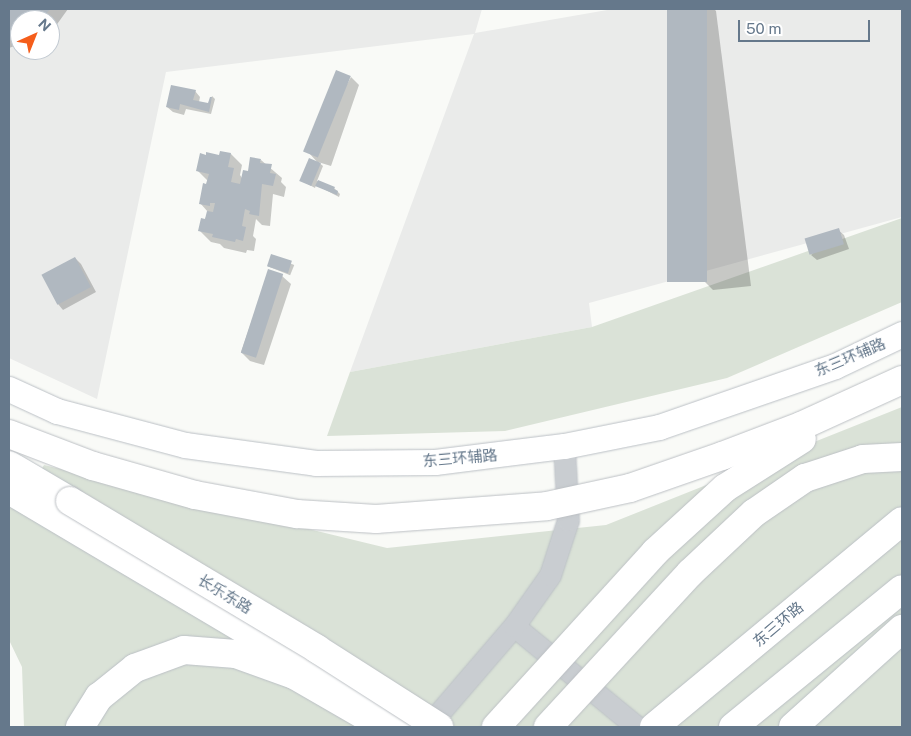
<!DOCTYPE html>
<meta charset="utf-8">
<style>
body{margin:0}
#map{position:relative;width:911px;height:736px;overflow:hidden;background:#f9faf7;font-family:"Public Sans","Noto Sans SC",sans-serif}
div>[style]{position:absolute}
.built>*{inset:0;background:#eaebea}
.green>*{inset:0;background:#dae2d7}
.shadow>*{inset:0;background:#0003;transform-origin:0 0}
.building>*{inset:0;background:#b0b8c0;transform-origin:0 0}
.roads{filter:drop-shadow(0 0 1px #bbc0c5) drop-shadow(0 0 1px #bbc0c5)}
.tertiary>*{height:21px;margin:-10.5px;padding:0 10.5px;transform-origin:10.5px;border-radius:10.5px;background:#c9cdd1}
.secondary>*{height:25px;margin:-12.5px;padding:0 12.5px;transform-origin:12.5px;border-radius:12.5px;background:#fff}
.primary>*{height:28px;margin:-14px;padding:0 14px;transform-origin:14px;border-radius:14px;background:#fff}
.trunk>*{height:28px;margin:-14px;padding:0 14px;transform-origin:14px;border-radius:14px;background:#fff}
.bridges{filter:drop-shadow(0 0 1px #bcc0c4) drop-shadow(0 0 1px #bcc0c4)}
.primary-bridge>*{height:28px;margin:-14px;padding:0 14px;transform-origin:14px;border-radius:14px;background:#fff}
.trunk-bridge>*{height:28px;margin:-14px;padding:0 14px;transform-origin:14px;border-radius:14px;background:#fff}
span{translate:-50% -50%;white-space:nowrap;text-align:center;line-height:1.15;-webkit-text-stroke:5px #fff;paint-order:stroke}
.street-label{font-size:15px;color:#65788b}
.frame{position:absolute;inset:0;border:10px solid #65788b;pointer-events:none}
.north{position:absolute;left:10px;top:10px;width:50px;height:50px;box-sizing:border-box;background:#fff;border:1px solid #c1c9d1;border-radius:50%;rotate:44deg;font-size:14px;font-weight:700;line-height:20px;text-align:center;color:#65788b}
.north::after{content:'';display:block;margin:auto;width:18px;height:22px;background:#f55e1b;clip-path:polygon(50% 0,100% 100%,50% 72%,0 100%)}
.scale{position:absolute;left:738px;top:20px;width:132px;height:22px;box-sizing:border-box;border:2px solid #65788b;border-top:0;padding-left:6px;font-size:15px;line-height:18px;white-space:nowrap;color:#65788b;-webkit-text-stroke:4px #fff;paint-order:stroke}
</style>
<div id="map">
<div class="built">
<div style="clip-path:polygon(evenodd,9px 9px,482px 9px,475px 33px,613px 9px,902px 9px,902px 217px,589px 303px,592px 327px,350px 372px,474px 34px,166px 72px,97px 399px,9px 358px,9px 9px,20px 20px,50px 20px,50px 50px,20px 50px,20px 20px)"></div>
</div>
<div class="green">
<div style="clip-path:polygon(902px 218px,902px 302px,727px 378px,505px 431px,327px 436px,350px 372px,592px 327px)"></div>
<div style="clip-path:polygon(902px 407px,902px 727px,24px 727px,22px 667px,9px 640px,9px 499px,20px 505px,44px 465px,387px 548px,606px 525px)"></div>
</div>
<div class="shadow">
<div style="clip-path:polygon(9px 9px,68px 9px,50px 34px,50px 20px,20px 20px,20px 44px,9px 48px)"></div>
<div style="clip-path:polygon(668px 9px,714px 9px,716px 11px,751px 286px,713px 290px,702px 279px)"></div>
<div style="clip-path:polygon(351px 77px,359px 85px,331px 166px,318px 162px,323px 166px,317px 181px,334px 188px,340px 194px,339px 197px,316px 185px,315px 188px,302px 181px,319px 164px,309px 153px)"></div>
<div style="clip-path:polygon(195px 91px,200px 97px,199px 102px,209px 105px,212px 96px,215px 99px,211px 114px,186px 109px,184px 115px,173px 112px,167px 107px)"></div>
<div style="clip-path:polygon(231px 154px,242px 165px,240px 175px,242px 178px,261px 160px,282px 178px,281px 182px,286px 187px,284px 197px,273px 194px,270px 226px,262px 225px,256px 219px,253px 236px,256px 239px,254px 251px,247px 250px,246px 253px,224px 248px,220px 244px,211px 242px,200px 231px,208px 212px,200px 203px,208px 181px,198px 171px,220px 156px)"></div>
<div style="clip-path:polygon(838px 230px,844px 235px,849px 249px,817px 260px,811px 255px)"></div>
<div style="left:272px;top:256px;width:24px;height:11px;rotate:22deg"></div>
<div style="clip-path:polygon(75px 258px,81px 264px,96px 292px,63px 310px,58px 304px)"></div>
<div style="clip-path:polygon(269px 271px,282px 276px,291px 284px,264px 365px,250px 361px,241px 352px)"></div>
</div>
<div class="building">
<div style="clip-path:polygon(9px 9px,50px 9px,41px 20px,20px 20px,20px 32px,9px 34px)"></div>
<div style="left:667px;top:9px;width:40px;height:273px"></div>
<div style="left:336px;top:70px;width:16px;height:88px;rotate:22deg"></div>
<div style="clip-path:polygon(171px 85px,196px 90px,193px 100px,208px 103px,210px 97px,212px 97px,209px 112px,180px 104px,179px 110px,166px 107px)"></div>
<div style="clip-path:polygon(220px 151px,231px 153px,228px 167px,234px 168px,231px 182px,240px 184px,243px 170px,248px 171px,250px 157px,261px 159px,260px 163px,272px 164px,270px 173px,276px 174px,273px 186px,262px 184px,259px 216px,249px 214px,250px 211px,245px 209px,242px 226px,246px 227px,243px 241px,236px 239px,235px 242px,212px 237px,213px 234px,198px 231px,201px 218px,205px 219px,207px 211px,213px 212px,215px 203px,210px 203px,210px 206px,199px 204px,203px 183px,206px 184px,209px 174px,196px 171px,200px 153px,206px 155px,206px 152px,219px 155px)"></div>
<div style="left:309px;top:158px;width:13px;height:25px;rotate:23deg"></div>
<div style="clip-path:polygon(318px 180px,335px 187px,334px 189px,338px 191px,337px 195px,315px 186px)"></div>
<div style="left:839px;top:228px;width:17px;height:36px;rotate:73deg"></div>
<div style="left:271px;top:254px;width:22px;height:13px;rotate:18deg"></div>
<div style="left:75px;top:257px;width:34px;height:38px;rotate:62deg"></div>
<div style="left:268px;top:269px;width:16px;height:88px;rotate:18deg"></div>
</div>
<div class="roads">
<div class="tertiary">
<div style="left:514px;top:626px;width:159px;rotate:39.4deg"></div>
<div style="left:427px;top:727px;width:133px;rotate:-49.3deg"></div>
<div style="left:514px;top:626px;width:62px;rotate:-54.8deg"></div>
<div style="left:550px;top:575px;width:58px;rotate:-71.9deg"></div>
<div style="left:568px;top:520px;width:74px;rotate:-93.1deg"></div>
</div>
<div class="secondary">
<div style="left:9px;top:389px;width:53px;rotate:24.6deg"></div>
<div style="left:57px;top:411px;width:132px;rotate:14.9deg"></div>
<div style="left:185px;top:445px;width:132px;rotate:7.8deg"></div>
<div style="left:316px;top:463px;width:119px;rotate:-0.5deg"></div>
<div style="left:435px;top:462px;width:130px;rotate:-7.1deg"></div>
<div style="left:564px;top:446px;width:97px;rotate:-11.3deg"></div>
<div style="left:659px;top:427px;width:186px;rotate:-19.1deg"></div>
<div style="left:835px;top:366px;width:74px;rotate:-25.5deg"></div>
</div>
<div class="primary">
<div style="left:9px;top:465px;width:71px;rotate:30.5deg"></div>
<div style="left:9px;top:490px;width:358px;rotate:30.7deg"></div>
<div style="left:317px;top:673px;width:101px;rotate:32.4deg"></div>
</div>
<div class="trunk">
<div style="left:80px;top:727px;width:36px;rotate:-58deg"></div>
<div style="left:99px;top:697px;width:46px;rotate:-38.9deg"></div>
<div style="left:135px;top:668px;width:52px;rotate:-20.2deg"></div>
<div style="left:184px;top:650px;width:52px;rotate:4.4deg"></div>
<div style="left:236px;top:654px;width:62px;rotate:19.9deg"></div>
<div style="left:294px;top:675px;width:104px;rotate:30deg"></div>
<div style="left:654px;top:727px;width:322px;rotate:-39.7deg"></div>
<div style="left:733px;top:727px;width:218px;rotate:-39.2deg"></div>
<div style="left:793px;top:727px;width:147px;rotate:-42deg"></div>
</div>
</div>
<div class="bridges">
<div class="primary-bridge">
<div style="left:70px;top:501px;width:288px;rotate:30.9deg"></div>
<div style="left:317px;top:649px;width:145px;rotate:32.6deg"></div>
</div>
<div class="trunk-bridge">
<div style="left:9px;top:434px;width:90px;rotate:20.9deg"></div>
<div style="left:93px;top:466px;width:106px;rotate:15.9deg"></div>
<div style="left:195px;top:495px;width:104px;rotate:10.6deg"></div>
<div style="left:297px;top:514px;width:79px;rotate:3.6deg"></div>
<div style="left:376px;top:519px;width:171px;rotate:-4.3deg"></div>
<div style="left:547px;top:506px;width:85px;rotate:-12.2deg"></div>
<div style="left:630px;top:488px;width:97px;rotate:-19.2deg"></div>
<div style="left:722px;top:456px;width:85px;rotate:-20.8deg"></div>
<div style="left:801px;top:426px;width:111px;rotate:-24.5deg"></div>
<div style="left:496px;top:727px;width:236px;rotate:-47.7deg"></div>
<div style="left:655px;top:552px;width:95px;rotate:-42.4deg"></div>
<div style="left:725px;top:488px;width:91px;rotate:-32.5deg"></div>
<div style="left:548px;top:727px;width:209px;rotate:-47.3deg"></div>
<div style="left:690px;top:573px;width:88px;rotate:-43.2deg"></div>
<div style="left:754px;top:513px;width:62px;rotate:-34.5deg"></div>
<div style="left:805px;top:478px;width:61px;rotate:-18.1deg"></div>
<div style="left:863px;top:459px;width:39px;rotate:-3deg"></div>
</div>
</div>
<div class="street-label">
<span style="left:850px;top:357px;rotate:-23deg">东三环辅路</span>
<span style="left:460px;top:458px;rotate:-5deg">东三环辅路</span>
<span style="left:225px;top:594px;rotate:31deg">长乐东路</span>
<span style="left:778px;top:624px;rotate:-40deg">东三环路</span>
</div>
<div class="frame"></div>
<div class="north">N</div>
<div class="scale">50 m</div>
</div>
